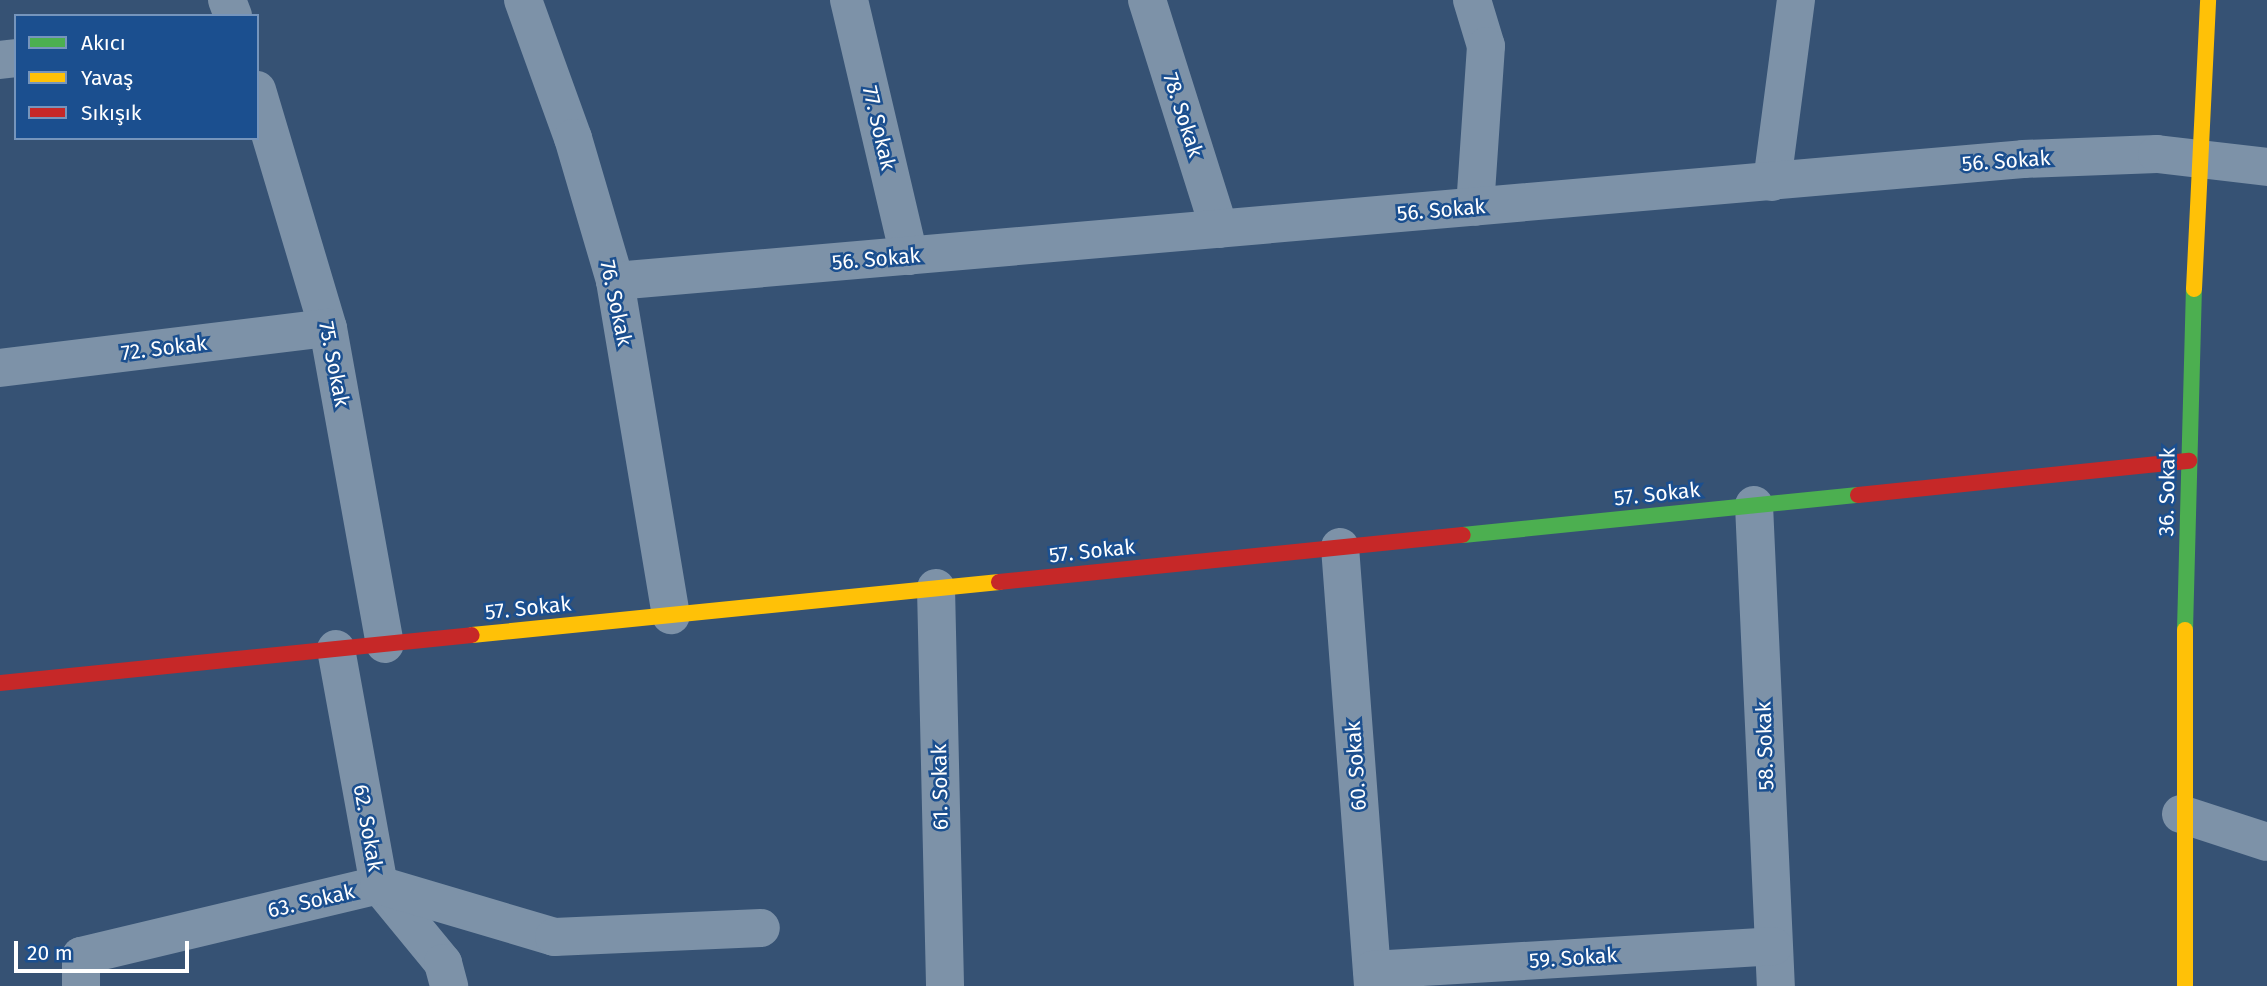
<!DOCTYPE html>
<meta charset="utf-8">
<style>
body{margin:0}
#map{position:relative;width:2267px;height:986px;overflow:hidden;background:#365274;font-family:"Fira Sans",sans-serif}
div>[style]{position:absolute}
.street>*{height:38px;margin:-19px;padding:0 19px;transform-origin:19px;border-radius:19px;background:#7d92a8}
.fast>*{height:16px;margin:-8px;padding:0 8px;transform-origin:8px;border-radius:8px;background:#4caf50}
.slow>*{height:16px;margin:-8px;padding:0 8px;transform-origin:8px;border-radius:8px;background:#ffc107}
.jam>*{height:16px;margin:-8px;padding:0 8px;transform-origin:8px;border-radius:8px;background:#c62828}
span{translate:-50% -50%;white-space:nowrap;text-align:center;line-height:1.15;-webkit-text-stroke:5px #1b4f8f;paint-order:stroke}
.street-label{font-size:21px;color:#fff}
.legend{position:absolute;left:14px;top:14px;width:245px;height:126px;box-sizing:border-box;background:#1b4f8f;border:2px solid #7695bc;margin:0;padding:9px 12px;list-style:none;font-size:21px;color:#fff}
.legend li{display:flex;align-items:center;gap:14px;height:35px}
.legend b{width:35px;border:2px solid #7695bc}
.scale{position:absolute;left:14px;top:941px;width:175px;height:32px;box-sizing:border-box;border:4px solid #fff;border-top:0;padding-left:9px;font-size:21px;line-height:24px;white-space:nowrap;color:#fff;-webkit-text-stroke:5px #1b4f8f;paint-order:stroke}
</style>
<div id="map">
<div class="street">
<div style="left:227px;top:0;width:17px;rotate:69deg"></div>
<div style="left:523px;top:0;width:147px;rotate:70.1deg"></div>
<div style="left:573px;top:138px;width:149px;rotate:73.6deg"></div>
<div style="left:615px;top:281px;width:339px;rotate:80.5deg"></div>
<div style="left:849px;top:0;width:263px;rotate:76.8deg"></div>
<div style="left:1147px;top:0;width:240px;rotate:72.5deg"></div>
<div style="left:1472px;top:0;width:48px;rotate:73.1deg"></div>
<div style="left:1486px;top:46px;width:161px;rotate:93.9deg"></div>
<div style="left:0;top:60px;width:16px;rotate:-7deg"></div>
<div style="left:257px;top:90px;width:248px;rotate:73.4deg"></div>
<div style="left:328px;top:328px;width:321px;rotate:79.8deg"></div>
<div style="left:1772px;top:182px;width:184px;rotate:-82.5deg"></div>
<div style="left:615px;top:281px;width:1413px;rotate:-4.95deg"></div>
<div style="left:2023px;top:159px;width:134px;rotate:-2.1deg"></div>
<div style="left:2157px;top:154px;width:111px;rotate:6.7deg"></div>
<div style="left:0;top:368px;width:330px;rotate:-7deg"></div>
<div style="left:1754px;top:505px;width:482px;rotate:87.4deg"></div>
<div style="left:1340px;top:547px;width:440px;rotate:85.7deg"></div>
<div style="left:936px;top:588px;width:398px;rotate:88.7deg"></div>
<div style="left:336px;top:649px;width:240px;rotate:79.7deg"></div>
<div style="left:379px;top:885px;width:101px;rotate:50.6deg"></div>
<div style="left:443px;top:963px;width:24px;rotate:75deg"></div>
<div style="left:2181px;top:814px;width:90px;rotate:18deg"></div>
<div style="left:1372px;top:970px;width:402px;rotate:-3.4deg"></div>
<div style="left:81px;top:986px;width:30px;rotate:-90deg"></div>
<div style="left:81px;top:956px;width:306px;rotate:-13.4deg"></div>
<div style="left:379px;top:885px;width:183px;rotate:16.5deg"></div>
<div style="left:554px;top:937px;width:207px;rotate:-2.5deg"></div>
</div>
<div class="fast">
<div style="left:1463px;top:535px;width:397px;rotate:-5.8deg"></div>
<div style="left:2185px;top:630px;width:341px;rotate:-88.5deg"></div>
</div>
<div class="slow">
<div style="left:2194px;top:289px;width:289px;rotate:-87.2deg"></div>
<div style="left:472px;top:635px;width:530px;rotate:-5.74deg"></div>
<div style="left:2185px;top:986px;width:356px;rotate:-90deg"></div>
</div>
<div class="jam">
<div style="left:1858px;top:495px;width:333px;rotate:-5.9deg"></div>
<div style="left:999px;top:582px;width:466px;rotate:-5.8deg"></div>
<div style="left:0;top:683px;width:474px;rotate:-5.8deg"></div>
</div>
<div class="street-label">
<span style="left:1183px;top:115px;rotate:72deg">78. Sokak</span>
<span style="left:879px;top:128px;rotate:77deg">77. Sokak</span>
<span style="left:2006px;top:161px;rotate:-4deg">56. Sokak</span>
<span style="left:1441px;top:210px;rotate:-5deg">56. Sokak</span>
<span style="left:876px;top:259px;rotate:-5deg">56. Sokak</span>
<span style="left:616px;top:303px;rotate:78deg">76. Sokak</span>
<span style="left:164px;top:348px;rotate:-7deg">72. Sokak</span>
<span style="left:334px;top:364px;rotate:79deg">75. Sokak</span>
<span style="left:2167px;top:492px;rotate:-89deg">36. Sokak</span>
<span style="left:1657px;top:494px;rotate:-6deg">57. Sokak</span>
<span style="left:1092px;top:551px;rotate:-6deg">57. Sokak</span>
<span style="left:528px;top:608px;rotate:-6deg">57. Sokak</span>
<span style="left:1765px;top:746px;rotate:-92deg">58. Sokak</span>
<span style="left:1356px;top:766px;rotate:-94deg">60. Sokak</span>
<span style="left:940px;top:787px;rotate:-91deg">61. Sokak</span>
<span style="left:368px;top:828px;rotate:80deg">62. Sokak</span>
<span style="left:311px;top:901px;rotate:-13deg">63. Sokak</span>
<span style="left:1573px;top:958px;rotate:-4deg">59. Sokak</span>
</div>
<ul class="legend">
<li><b style="height:9px;background:#4caf50"></b>Akıcı</li>
<li><b style="height:9px;background:#ffc107"></b>Yavaş</li>
<li><b style="height:9px;background:#c62828"></b>Sıkışık</li>
</ul>
<div class="scale">20 m</div>
</div>
